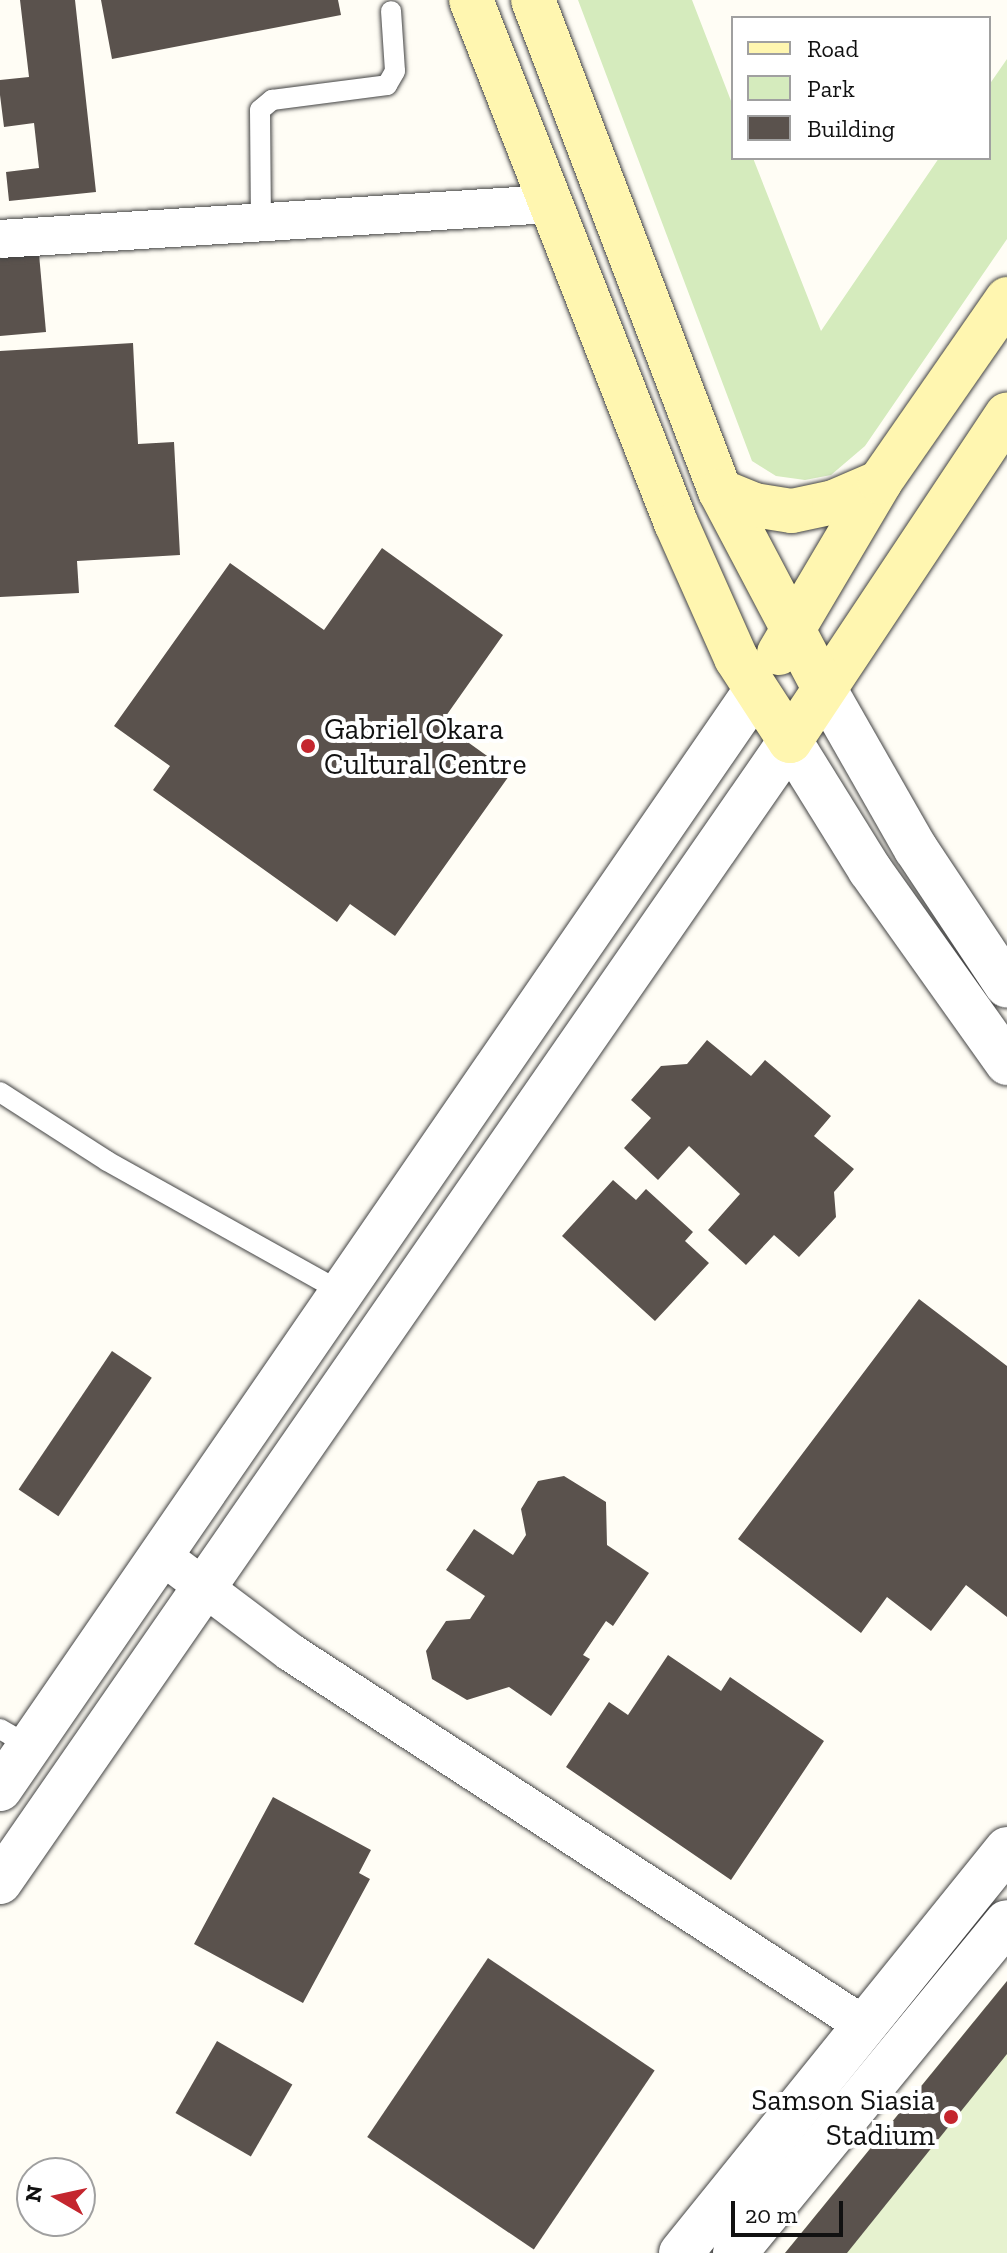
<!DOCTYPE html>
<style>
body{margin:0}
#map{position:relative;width:1007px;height:2253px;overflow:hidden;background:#fffdf5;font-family:"Zilla Slab",serif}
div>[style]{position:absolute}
.green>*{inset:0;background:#d5ebbd}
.pitch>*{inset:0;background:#e6f2cf}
.building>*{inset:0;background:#5a524d;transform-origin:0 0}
.roads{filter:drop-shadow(0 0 2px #444) drop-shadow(0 0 2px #444)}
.service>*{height:20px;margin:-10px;padding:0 10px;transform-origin:10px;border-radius:10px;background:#fff}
.minor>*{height:38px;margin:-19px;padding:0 19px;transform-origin:19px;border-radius:19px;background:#fff}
.tertiary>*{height:44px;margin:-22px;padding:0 22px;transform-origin:22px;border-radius:22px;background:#fff}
.secondary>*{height:44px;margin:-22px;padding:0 22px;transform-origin:22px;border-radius:22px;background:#fff6b0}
.dots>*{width:22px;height:22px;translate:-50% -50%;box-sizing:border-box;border:4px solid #fff;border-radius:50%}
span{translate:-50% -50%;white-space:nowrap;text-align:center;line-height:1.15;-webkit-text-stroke:8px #fff;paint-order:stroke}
.poi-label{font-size:30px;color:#111}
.left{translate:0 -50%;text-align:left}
.right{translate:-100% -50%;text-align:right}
.legend{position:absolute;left:731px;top:16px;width:260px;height:144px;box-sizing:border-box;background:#fff;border:2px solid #a0a0a0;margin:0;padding:10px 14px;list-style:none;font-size:24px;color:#111}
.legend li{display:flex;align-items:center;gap:16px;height:40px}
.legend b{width:40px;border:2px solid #a0a0a0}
.north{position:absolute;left:16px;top:2157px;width:80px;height:80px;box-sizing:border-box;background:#fff;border:2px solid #a0a0a0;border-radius:50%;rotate:279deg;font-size:22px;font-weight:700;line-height:32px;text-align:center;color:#111}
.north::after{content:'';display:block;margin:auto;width:28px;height:36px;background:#c4262e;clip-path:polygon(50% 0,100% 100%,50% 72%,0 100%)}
.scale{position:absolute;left:731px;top:2201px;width:112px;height:36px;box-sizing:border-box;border:4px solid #111;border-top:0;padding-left:10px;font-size:24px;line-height:28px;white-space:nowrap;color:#111;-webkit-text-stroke:6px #fff;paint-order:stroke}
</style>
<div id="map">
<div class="green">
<div style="clip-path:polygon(578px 0,692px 0,733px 106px,733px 158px,753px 158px,821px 331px,939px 158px,989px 158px,989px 85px,1007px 59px,1007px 239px,865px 446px,831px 475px,805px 480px,776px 476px,752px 461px)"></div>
</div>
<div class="pitch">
<div style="clip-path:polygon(1007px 1981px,1007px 2253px,785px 2253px)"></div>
</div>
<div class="building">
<div style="clip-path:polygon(20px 0,75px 0,96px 192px,9px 201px,6px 172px,39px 168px,34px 123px,4px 127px,0 95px,0 80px,29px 77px)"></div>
<div style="clip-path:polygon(101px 0,338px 0,341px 15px,112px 59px)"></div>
<div style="clip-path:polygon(39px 254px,46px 332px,0 336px,0 258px)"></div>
<div style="clip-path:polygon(133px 343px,138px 444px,174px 442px,180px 555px,77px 561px,79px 593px,0 597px,0 351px)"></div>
<div style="clip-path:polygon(382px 548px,503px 635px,441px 723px,511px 773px,395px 936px,350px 904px,337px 922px,153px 790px,170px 766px,114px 726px,230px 563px,324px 630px)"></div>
<div style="clip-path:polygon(707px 1040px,751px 1076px,765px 1060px,831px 1116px,814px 1136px,854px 1169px,834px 1192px,836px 1217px,799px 1257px,774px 1235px,746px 1265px,708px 1230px,740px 1194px,689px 1146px,658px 1180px,624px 1148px,651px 1118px,631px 1100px,661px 1066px,687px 1064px)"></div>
<div style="clip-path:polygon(613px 1180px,636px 1200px,646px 1189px,693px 1232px,685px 1241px,709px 1263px,655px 1321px,562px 1236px)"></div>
<div style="clip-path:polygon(919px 1299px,1007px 1366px,1007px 1617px,966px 1585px,931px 1631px,887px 1597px,861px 1633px,738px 1539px)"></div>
<div style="left:112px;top:1351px;width:48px;height:167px;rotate:34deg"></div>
<div style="clip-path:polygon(564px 1476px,606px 1502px,607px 1545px,649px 1573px,613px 1626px,606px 1621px,583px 1655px,590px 1659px,551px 1716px,509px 1687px,467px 1700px,432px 1679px,426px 1651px,446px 1621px,470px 1619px,485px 1596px,446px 1570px,474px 1529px,513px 1555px,526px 1535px,521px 1509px,538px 1481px)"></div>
<div style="clip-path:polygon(668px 1655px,721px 1691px,730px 1677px,824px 1741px,731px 1880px,566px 1767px,609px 1702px,628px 1715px)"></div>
<div style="clip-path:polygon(273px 1797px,371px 1850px,359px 1873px,370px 1879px,303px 2003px,194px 1944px)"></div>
<div style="left:488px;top:1958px;width:201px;height:216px;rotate:34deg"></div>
<div style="clip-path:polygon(1007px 1981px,1007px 2054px,847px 2253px,785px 2253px)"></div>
<div style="left:217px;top:2041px;width:87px;height:83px;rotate:30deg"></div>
</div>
<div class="roads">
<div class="service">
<div style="left:261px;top:225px;width:115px;rotate:-90.5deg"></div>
<div style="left:260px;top:110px;width:16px;rotate:-40deg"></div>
<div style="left:272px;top:100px;width:116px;rotate:-7.4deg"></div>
<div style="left:387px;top:85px;width:16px;rotate:-60deg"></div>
<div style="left:395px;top:71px;width:60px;rotate:-93.8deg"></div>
<div style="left:0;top:1092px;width:127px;rotate:32.8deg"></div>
<div style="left:107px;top:1161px;width:270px;rotate:29.2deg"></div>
<div style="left:0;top:1729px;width:34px;rotate:30deg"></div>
</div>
<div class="minor">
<div style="left:0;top:239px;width:549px;rotate:-3.65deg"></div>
<div style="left:160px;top:1554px;width:163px;rotate:37deg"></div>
<div style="left:290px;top:1652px;width:686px;rotate:33.04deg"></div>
</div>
<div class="tertiary">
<div style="left:824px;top:688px;width:185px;rotate:60.3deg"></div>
<div style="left:916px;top:849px;width:164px;rotate:56.4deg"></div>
<div style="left:0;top:1789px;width:1334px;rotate:-55.48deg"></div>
<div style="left:0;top:1882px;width:1388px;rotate:-55.3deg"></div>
<div style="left:790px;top:741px;width:152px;rotate:58.2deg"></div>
<div style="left:870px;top:870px;width:237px;rotate:54.6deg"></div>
<div style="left:681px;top:2253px;width:519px;rotate:-51.1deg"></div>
<div style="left:735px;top:2253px;width:428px;rotate:-50.6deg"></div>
</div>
<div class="secondary">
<div style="left:471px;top:0;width:562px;rotate:68.6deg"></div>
<div style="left:676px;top:523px;width:148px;rotate:66deg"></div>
<div style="left:736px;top:658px;width:99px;rotate:57deg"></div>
<div style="left:790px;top:741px;width:392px;rotate:-56.4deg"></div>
<div style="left:533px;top:0;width:525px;rotate:69.15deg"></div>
<div style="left:720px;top:491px;width:223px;rotate:62.2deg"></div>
<div style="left:720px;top:491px;width:37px;rotate:22deg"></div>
<div style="left:754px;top:505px;width:38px;rotate:9deg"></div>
<div style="left:792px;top:511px;width:43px;rotate:-12.1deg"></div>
<div style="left:834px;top:502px;width:50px;rotate:-23.5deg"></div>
<div style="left:779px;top:653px;width:199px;rotate:-59.4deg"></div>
<div style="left:880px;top:482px;width:223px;rotate:-55.2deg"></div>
</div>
</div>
<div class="dots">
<div style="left:308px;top:746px;background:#c4262e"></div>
<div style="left:951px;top:2117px;background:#c4262e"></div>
</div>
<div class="poi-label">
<span class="left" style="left:324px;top:746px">Gabriel Okara<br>Cultural Centre</span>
<span class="right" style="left:935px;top:2117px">Samson Siasia<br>Stadium</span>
</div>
<ul class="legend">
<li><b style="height:10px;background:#fff6b0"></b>Road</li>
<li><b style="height:22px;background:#d5ebbd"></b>Park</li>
<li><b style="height:22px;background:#5a524d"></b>Building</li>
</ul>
<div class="north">N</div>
<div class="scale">20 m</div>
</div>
